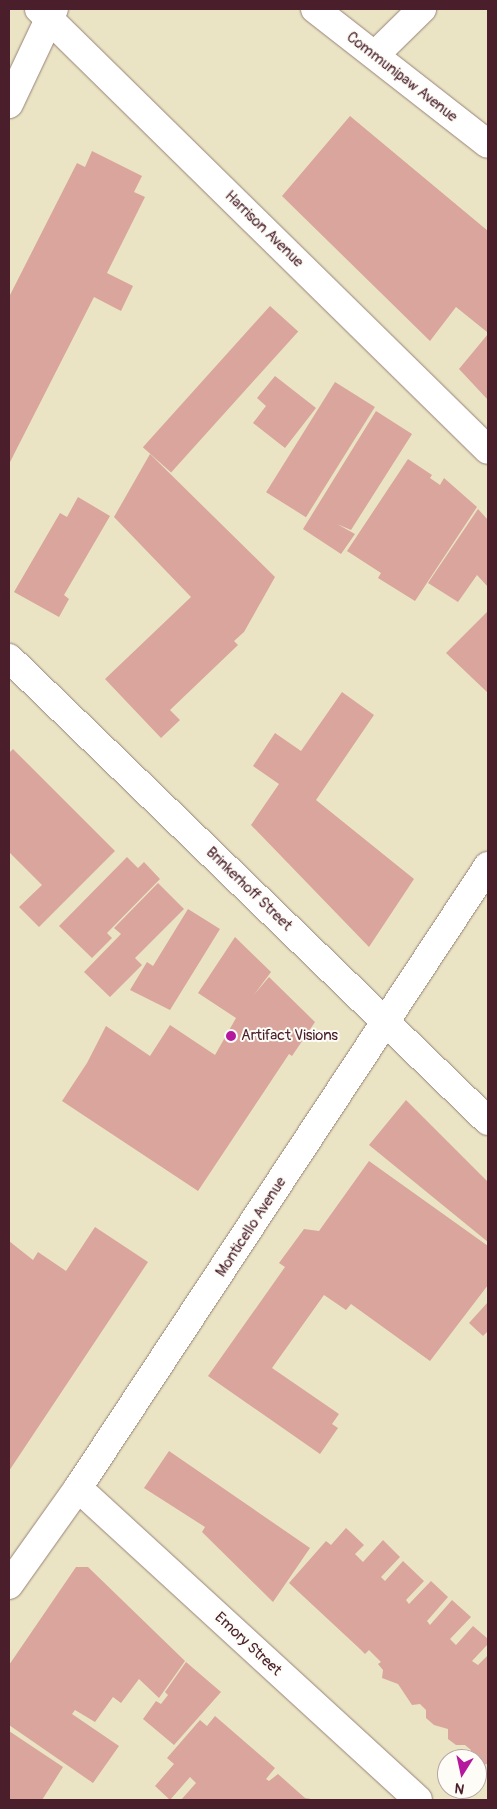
<!DOCTYPE html>
<style>
body{margin:0}
#map{position:relative;width:497px;height:1809px;overflow:hidden;background:#eae4c5;font-family:Pangolin,sans-serif}
div>[style]{position:absolute}
.building>*{inset:0;background:#d9a59c;transform-origin:0 0}
.roads{filter:drop-shadow(0 0 1px #9a8278) drop-shadow(0 0 1px #9a8278)}
.minor>*{height:28px;margin:-14px;padding:0 14px;transform-origin:14px;border-radius:14px;background:#fff}
.major>*{height:28px;margin:-14px;padding:0 14px;transform-origin:14px;border-radius:14px;background:#fff}
.dots>*{width:14px;height:14px;translate:-50% -50%;box-sizing:border-box;border:2px solid #fdfcf7;border-radius:50%}
span{translate:-50% -50%;white-space:nowrap;text-align:center;line-height:1.15;-webkit-text-stroke:4px #fdfcf7;paint-order:stroke}
.street-label{font-size:15px;color:#4a1f2b}
.poi-label{font-size:15px;color:#4a1f2b}
.left{translate:0 -50%;text-align:left}
.frame{position:absolute;inset:0;border:10px solid #4a1f2b;pointer-events:none}
.north{position:absolute;left:437px;top:1749px;width:50px;height:50px;box-sizing:border-box;background:#fdfcf7;border:1px solid #b5a4a5;border-radius:50%;rotate:190deg;font-size:14px;font-weight:700;line-height:20px;text-align:center;color:#4a1f2b}
.north::after{content:'';display:block;margin:auto;width:18px;height:22px;background:#b5179e;clip-path:polygon(50% 0,100% 100%,50% 72%,0 100%)}
</style>
<div id="map">
<div class="building">
<div style="clip-path:polygon(350px 116px,488px 231px,487px 332px,456px 307px,430px 341px,282px 196px)"></div>
<div style="clip-path:polygon(92px 151px,142px 176px,134px 192px,145px 197px,107px 273px,133px 286px,121px 311px,94px 297px,9px 464px,9px 297px,77px 163px,85px 167px)"></div>
<div style="left:270px;top:306px;width:38px;height:190px;rotate:42deg"></div>
<div style="clip-path:polygon(488px 334px,488px 400px,459px 369px)"></div>
<div style="clip-path:polygon(275px 376px,316px 408px,285px 448px,253px 423px,266px 406px,257px 398px)"></div>
<div style="left:335px;top:382px;width:47px;height:130px;rotate:32deg"></div>
<div style="clip-path:polygon(376px 411px,412px 434px,351px 530px,337px 524px,355px 534px,341px 554px,303px 529px)"></div>
<div style="clip-path:polygon(150px 454px,275px 577px,244px 632px,234px 641px,238px 645px,170px 710px,180px 720px,161px 738px,105px 679px,191px 597px,114px 517px)"></div>
<div style="clip-path:polygon(408px 459px,432px 475px,430px 478px,440px 485px,444px 478px,477px 507px,415px 601px,378px 578px,381px 573px,347px 551px)"></div>
<div style="clip-path:polygon(78px 497px,110px 516px,64px 595px,69px 599px,59px 617px,14px 592px,60px 513px,67px 517px)"></div>
<div style="clip-path:polygon(478px 509px,488px 520px,488px 587px,477px 575px,458px 602px,428px 583px)"></div>
<div style="clip-path:polygon(488px 611px,488px 693px,446px 653px)"></div>
<div style="clip-path:polygon(342px 692px,374px 715px,316px 800px,414px 879px,369px 947px,251px 825px,279px 784px,253px 766px,275px 733px,301px 751px)"></div>
<div style="clip-path:polygon(13px 749px,115px 851px,39px 927px,19px 907px,42px 885px,9px 852px,9px 753px)"></div>
<div style="clip-path:polygon(127px 857px,138px 868px,144px 862px,160px 879px,107px 933px,112px 938px,92px 958px,59px 926px)"></div>
<div style="clip-path:polygon(158px 883px,184px 909px,135px 958px,142px 965px,110px 997px,84px 972px,121px 934px,114px 928px)"></div>
<div style="clip-path:polygon(188px 909px,220px 929px,170px 1010px,130px 990px,147px 962px,153px 966px)"></div>
<div style="clip-path:polygon(235px 937px,271px 972px,253px 996px,269px 977px,315px 1022px,292px 1056px,289px 1054px,198px 1191px,62px 1101px,87px 1063px,106px 1026px,150px 1056px,170px 1025px,215px 1055px,236px 1018px,198px 993px)"></div>
<div style="clip-path:polygon(406px 1100px,488px 1182px,488px 1242px,369px 1145px)"></div>
<div style="clip-path:polygon(369px 1161px,488px 1246px,488px 1285px,430px 1361px,351px 1304px,346px 1310px,324px 1295px,272px 1368px,339px 1414px,332px 1424px,338px 1428px,320px 1454px,208px 1376px,285px 1267px,279px 1263px,304px 1229px,319px 1231px)"></div>
<div style="clip-path:polygon(95px 1227px,148px 1262px,9px 1471px,9px 1241px,33px 1260px,38px 1252px,66px 1271px)"></div>
<div style="clip-path:polygon(488px 1302px,488px 1331px,483px 1336px,469px 1323px)"></div>
<div style="clip-path:polygon(169px 1451px,310px 1548px,273px 1602px,202px 1532px,205px 1527px,144px 1488px)"></div>
<div style="clip-path:polygon(346px 1528px,364px 1545px,355px 1554px,363px 1562px,383px 1540px,400px 1557px,381px 1577px,385px 1581px,403px 1561px,424px 1581px,406px 1600px,409px 1604px,431px 1581px,448px 1597px,427px 1621px,430px 1625px,452px 1600px,471px 1617px,450px 1639px,456px 1645px,473px 1626px,488px 1639px,488px 1644px,472px 1661px,478px 1665px,488px 1655px,488px 1764px,479px 1765px,477px 1759px,470px 1759px,471px 1750px,465px 1745px,456px 1745px,448px 1739px,448px 1729px,434px 1725px,426px 1718px,426px 1710px,420px 1704px,412px 1705px,398px 1684px,382px 1678px,383px 1670px,378px 1664px,381px 1662px,369px 1650px,365px 1654px,360px 1649px,289px 1583px,326px 1541px,331px 1545px)"></div>
<div style="clip-path:polygon(76px 1567px,88px 1567px,185px 1661px,159px 1698px,139px 1679px,121px 1703px,113px 1697px,95px 1722px,75px 1710px,72px 1714px,119px 1746px,93px 1783px,9px 1725px,9px 1665px)"></div>
<div style="clip-path:polygon(186px 1662px,221px 1692px,174px 1745px,143px 1719px,156px 1701px,161px 1704px,168px 1695px,165px 1692px)"></div>
<div style="clip-path:polygon(215px 1716px,275px 1768px,266px 1779px,269px 1781px,278px 1774px,305px 1798px,317px 1800px,181px 1800px,196px 1783px,190px 1777px,170px 1800px,155px 1786px,174px 1764px,167px 1758px,200px 1720px,207px 1726px)"></div>
<div style="clip-path:polygon(9px 1731px,63px 1767px,42px 1800px,9px 1800px)"></div>
</div>
<div class="roads">
<div class="minor">
<div style="left:39px;top:9px;width:629px;rotate:44.48deg"></div>
<div style="left:375px;top:55px;width:66px;rotate:-44.4deg"></div>
<div style="left:9px;top:104px;width:105px;rotate:-64.7deg"></div>
<div style="left:9px;top:658px;width:666px;rotate:44.03deg"></div>
<div style="left:78px;top:1488px;width:461px;rotate:42.5deg"></div>
<div style="left:9px;top:1585px;width:119px;rotate:-54.6deg"></div>
<div style="left:78px;top:1488px;width:745px;rotate:-56.61deg"></div>
</div>
<div class="major">
<div style="left:315px;top:9px;width:219px;rotate:38deg"></div>
</div>
</div>
<div class="dots">
<div style="left:231px;top:1036px;background:#b5179e"></div>
</div>
<div class="street-label">
<span style="left:402px;top:77px;rotate:38deg">Communipaw Avenue</span>
<span style="left:264px;top:229px;rotate:44deg">Harrison Avenue</span>
<span style="left:249px;top:889px;rotate:44deg">Brinkerhoff Street</span>
<span style="left:251px;top:1227px;rotate:-57deg">Monticello Avenue</span>
<span style="left:248px;top:1644px;rotate:43deg">Emory Street</span>
</div>
<div class="poi-label">
<span class="left" style="left:241px;top:1036px">Artifact Visions</span>
</div>
<div class="frame"></div>
<div class="north">N</div>
</div>
